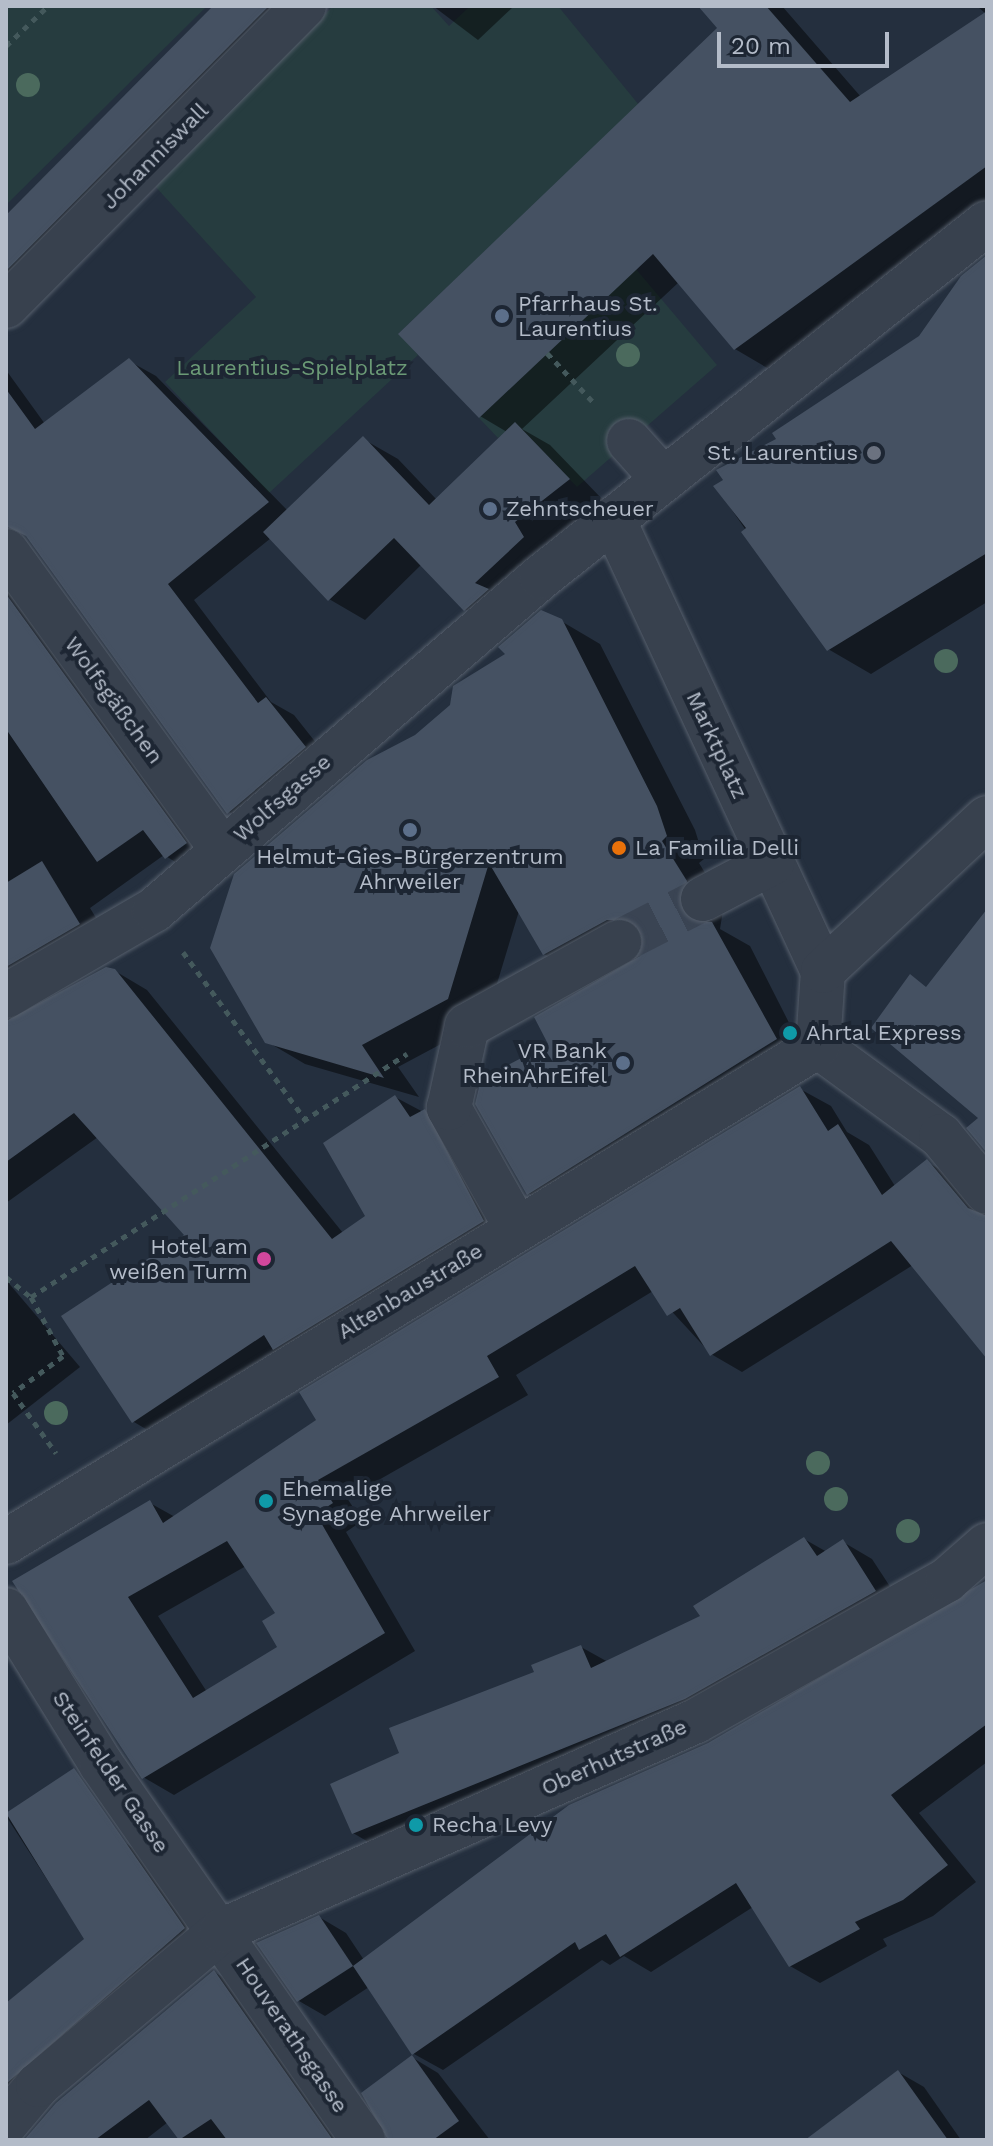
<!DOCTYPE html>
<meta charset="utf-8">
<style>
body{margin:0}
#map{position:relative;width:993px;height:2146px;overflow:hidden;background:#242f3e;font-family:"Work Sans",sans-serif}
div>[style]{position:absolute}
.green>*{inset:0;background:#263c3f}
.shadow>*{inset:0;background:#0007}
.building>*{inset:0;background:#455162}
.minor-tunnel>*{height:44px;margin-top:-22px;transform-origin:0;background:repeating-linear-gradient(90deg,#3a4453 0 44px,transparent 0 66px)}
.path>*{height:5px;margin-top:-2.5px;transform-origin:0;background:repeating-linear-gradient(90deg,#44595c 0 6px,transparent 0 12px)}
.roads{filter:drop-shadow(0 0 2px #565f6c) drop-shadow(0 0 2px #565f6c)}
.minor>*{height:44px;margin:-22px;padding:0 22px;transform-origin:22px;border-radius:22px;background:#38414e}
.trees>*{width:24px;height:24px;margin:-12px;border-radius:50%;background:#4b6a5d}
.dots>*{width:22px;height:22px;translate:-50% -50%;box-sizing:border-box;border:4px solid #1d2633;border-radius:50%}
span{translate:-50% -50%;white-space:nowrap;text-align:center;line-height:1.15;-webkit-text-stroke:8px #1d2633;paint-order:stroke}
.street-label{font-size:22px;color:#b4bcc9}
.poi-label{font-size:22px;color:#b4bcc9}
.left{translate:0 -50%;text-align:left}
.right{translate:-100% -50%;text-align:right}
.park-label{font-size:22px;color:#6b9a76}
.frame{position:absolute;inset:0;border:8px solid #b4bcc9;pointer-events:none}
.scale{position:absolute;left:717px;top:32px;width:172px;height:36px;box-sizing:border-box;border:4px solid #b4bcc9;border-top:0;padding-left:10px;font-size:24px;line-height:28px;white-space:nowrap;color:#b4bcc9;-webkit-text-stroke:6px #1d2633;paint-order:stroke}
</style>
<div id="map">
<div class="green">
<div style="clip-path:polygon(6px 6px,207px 6px,6px 205px)"></div>
<div style="clip-path:polygon(333px 6px,431px 6px,449px 26px,470px 6px,558px 6px,639px 105px,399px 333px,418px 355px,269px 493px,165px 382px,256px 297px,154px 185px)"></div>
<div style="clip-path:polygon(636px 269px,717px 365px,577px 487px,515px 423px,498px 438px,479px 418px)"></div>
</div>
<div class="shadow">
<div style="clip-path:polygon(215px 6px,311px 6px,6px 328px,6px 215px)"></div>
<div style="clip-path:polygon(433px 6px,514px 6px,478px 40px)"></div>
<div style="clip-path:polygon(700px 6px,782px 6px,861px 97px,986px 14px,977px 6px,987px 6px,987px 209px,769px 369px,735px 349px,679px 282px,522px 429px,550px 445px,603px 500px,500px 629px,465px 609px,422px 564px,365px 620px,329px 599px,271px 538px,194px 600px,271px 702px,294px 715px,332px 763px,256px 828px,229px 812px,6px 506px,6px 370px,45px 424px,129px 361px,156px 376px,288px 511px,363px 439px,398px 459px,437px 500px,507px 432px,480px 416px,719px 28px)"></div>
<div style="clip-path:polygon(987px 257px,987px 602px,871px 674px,828px 649px,716px 487px,920px 337px)"></div>
<div style="clip-path:polygon(6px 585px,218px 862px,198px 876px,164px 855px,90px 908px,111px 943px,14px 1020px,115px 971px,147px 990px,343px 1233px,368px 1217px,395px 1097px,457px 1130px,515px 1240px,166px 1441px,134px 1422px,64px 1317px,187px 1236px,98px 1137px,6px 1203px)"></div>
<div style="clip-path:polygon(561px 621px,600px 644px,695px 830px,704px 859px,699px 863px,724px 904px,720px 929px,750px 946px,810px 1064px,566px 1215px,528px 1193px,551px 1044px,642px 957px,646px 941px,583px 976px,544px 954px,519px 911px,486px 1020px,398px 1067px,419px 1097px,305px 1064px,266px 1041px,416px 737px)"></div>
<div style="clip-path:polygon(evenodd,800px 1089px,831px 1106px,847px 1132px,869px 1145px,895px 1186px,927px 1162px,958px 1180px,987px 1216px,987px 1356px,913px 1265px,742px 1372px,711px 1354px,653px 1291px,516px 1375px,528px 1395px,347px 1498px,362px 1521px,346px 1532px,415px 1651px,174px 1795px,143px 1777px,15px 1582px,150px 1503px,175px 1517px,800px 1089px,246px 1566px,278px 1614px,280px 1648px,207px 1692px,158px 1616px,246px 1566px)"></div>
<div style="clip-path:polygon(6px 1280px,80px 1367px,6px 1425px)"></div>
<div style="clip-path:polygon(804px 1539px,827px 1552px,843px 1542px,872px 1559px,904px 1608px,382px 1850px,353px 1833px,401px 1754px,581px 1647px,608px 1662px,702px 1616px)"></div>
<div style="clip-path:polygon(987px 1581px,987px 1762px,919px 1813px,976px 1882px,933px 1916px,883px 1939px,887px 1946px,820px 1983px,790px 1966px,753px 1907px,651px 1972px,624px 1956px,610px 1965px,602px 1960px,443px 2070px,414px 2054px,369px 1987px,325px 2016px,299px 2001px,319px 1917px,346px 1933px,364px 1960px)"></div>
<div style="clip-path:polygon(46px 1789px,155px 1863px,212px 1945px,6px 2140px,6px 2006px,86px 1940px,6px 1816px)"></div>
<div style="clip-path:polygon(214px 1972px,242px 1988px,349px 2140px,182px 2140px,168px 2122px,145px 2140px,27px 2140px)"></div>
<div style="clip-path:polygon(413px 2058px,438px 2073px,490px 2140px,389px 2140px)"></div>
<div style="clip-path:polygon(898px 2072px,924px 2087px,961px 2140px,813px 2140px)"></div>
</div>
<div class="building">
<div style="clip-path:polygon(213px 6px,269px 6px,6px 271px,6px 215px)"></div>
<div style="clip-path:polygon(698px 6px,766px 6px,850px 102px,987px 11px,987px 166px,734px 350px,653px 254px,479px 418px,398px 334px,717px 28px)"></div>
<div style="clip-path:polygon(987px 255px,987px 553px,827px 651px,741px 532px,746px 528px,713px 486px,723px 480px,716px 470px,776px 439px,772px 433px,919px 336px,961px 276px)"></div>
<div style="clip-path:polygon(129px 358px,269px 502px,168px 584px,258px 703px,266px 697px,306px 747px,227px 814px,26px 536px,6px 526px,6px 389px,35px 429px)"></div>
<div style="clip-path:polygon(515px 422px,570px 479px,515px 522px,524px 537px,475px 583px,489px 589px,464px 611px,394px 538px,328px 601px,263px 532px,363px 436px,429px 505px)"></div>
<div style="clip-path:polygon(6px 594px,187px 843px,165px 859px,143px 830px,97px 862px,6px 729px)"></div>
<div style="clip-path:polygon(541px 610px,562px 619px,657px 806px,667px 836px,662px 841px,687px 881px,681px 911px,690px 920px,712px 922px,777px 1039px,527px 1195px,475px 1104px,481px 1079px,548px 1044px,534px 1017px,640px 956px,644px 942px,633px 921px,607px 920px,543px 955px,489px 863px,448px 999px,362px 1045px,384px 1078px,265px 1043px,210px 948px,234px 874px,367px 760px,415px 735px,450px 705px,453px 686px,505px 654px,498px 647px)"></div>
<div style="clip-path:polygon(42px 861px,80px 924px,6px 967px,6px 883px)"></div>
<div style="clip-path:polygon(987px 909px,987px 1153px,966px 1128px,978px 1118px,871px 1028px,910px 974px,926px 987px)"></div>
<div style="clip-path:polygon(106px 967px,115px 969px,332px 1239px,365px 1216px,323px 1143px,395px 1095px,410px 1117px,425px 1109px,484px 1221px,273px 1350px,264px 1335px,132px 1423px,61px 1316px,184px 1235px,74px 1113px,6px 1162px,6px 1021px)"></div>
<div style="clip-path:polygon(evenodd,800px 1086px,828px 1131px,838px 1124px,882px 1195px,927px 1159px,968px 1208px,987px 1216px,987px 1359px,891px 1241px,710px 1356px,680px 1308px,667px 1316px,635px 1266px,487px 1356px,499px 1377px,318px 1480px,333px 1503px,316px 1514px,385px 1633px,142px 1779px,12px 1581px,150px 1500px,163px 1523px,316px 1420px,299px 1392px,800px 1086px,227px 1541px,275px 1613px,262px 1621px,277px 1647px,193px 1698px,128px 1597px,227px 1541px)"></div>
<div style="clip-path:polygon(804px 1537px,817px 1556px,843px 1539px,876px 1591px,685px 1699px,352px 1834px,330px 1784px,399px 1753px,389px 1728px,534px 1672px,531px 1665px,581px 1645px,591px 1668px,700px 1616px,693px 1606px)"></div>
<div style="clip-path:polygon(987px 1580px,987px 1724px,891px 1795px,948px 1865px,903px 1900px,855px 1922px,860px 1929px,789px 1967px,736px 1883px,620px 1957px,606px 1934px,579px 1950px,575px 1942px,412px 2055px,353px 1966px,569px 1805px,708px 1743px)"></div>
<div style="clip-path:polygon(74px 1768px,185px 1928px,6px 2084px,6px 2003px,84px 1939px,6px 1813px)"></div>
<div style="clip-path:polygon(319px 1915px,353px 1966px,297px 2002px,256px 1943px)"></div>
<div style="clip-path:polygon(214px 1970px,333px 2140px,227px 2140px,211px 2119px,179px 2140px,149px 2100px,95px 2140px,24px 2140px,56px 2103px)"></div>
<div style="clip-path:polygon(412px 2055px,459px 2121px,433px 2140px,388px 2140px,361px 2093px)"></div>
<div style="clip-path:polygon(898px 2070px,948px 2140px,805px 2140px)"></div>
</div>
<div class="minor-tunnel">
<div style="left:619px;top:942px;width:94px;rotate:-27.1deg"></div>
</div>
<div class="path">
<div style="left:6px;top:46px;width:58px;rotate:-43.6deg"></div>
<div style="left:547px;top:353px;width:71px;rotate:46.7deg"></div>
<div style="left:183px;top:952px;width:207px;rotate:53.9deg"></div>
<div style="left:6px;top:1277px;width:32px;rotate:39deg"></div>
<div style="left:31px;top:1297px;width:448px;rotate:-32.9deg"></div>
<div style="left:31px;top:1297px;width:67px;rotate:61.5deg"></div>
<div style="left:63px;top:1356px;width:62px;rotate:143.5deg"></div>
<div style="left:13px;top:1393px;width:74px;rotate:54.4deg"></div>
</div>
<div class="roads">
<div class="minor">
<div style="left:6px;top:306px;width:423px;rotate:-45.2deg"></div>
<div style="left:629px;top:441px;width:51px;rotate:48.2deg"></div>
<div style="left:613px;top:519px;width:498px;rotate:65.1deg"></div>
<div style="left:6px;top:551px;width:368px;rotate:54.1deg"></div>
<div style="left:703px;top:899px;width:78px;rotate:-27.6deg"></div>
<div style="left:6px;top:996px;width:171px;rotate:-30.2deg"></div>
<div style="left:154px;top:910px;width:511px;rotate:-40.71deg"></div>
<div style="left:541px;top:577px;width:569px;rotate:-38.44deg"></div>
<div style="left:818px;top:1046px;width:75px;rotate:-86.2deg"></div>
<div style="left:823px;top:971px;width:224px;rotate:-43deg"></div>
<div style="left:818px;top:1046px;width:152px;rotate:36.2deg"></div>
<div style="left:941px;top:1136px;width:72px;rotate:50.6deg"></div>
<div style="left:516px;top:1227px;width:137px;rotate:-119.4deg"></div>
<div style="left:449px;top:1108px;width:84px;rotate:-77.6deg"></div>
<div style="left:467px;top:1026px;width:174px;rotate:-28.9deg"></div>
<div style="left:6px;top:1542px;width:952px;rotate:-31.42deg"></div>
<div style="left:6px;top:1610px;width:181px;rotate:58.3deg"></div>
<div style="left:101px;top:1764px;width:458px;rotate:55.1deg"></div>
<div style="left:6px;top:2123px;width:50px;rotate:-49.9deg"></div>
<div style="left:38px;top:2085px;width:239px;rotate:-40.1deg"></div>
<div style="left:221px;top:1931px;width:519px;rotate:-23.85deg"></div>
<div style="left:696px;top:1721px;width:288px;rotate:-29.3deg"></div>
<div style="left:947px;top:1580px;width:53px;rotate:-41.2deg"></div>
</div>
</div>
<div class="trees">
<div style="left:28px;top:85px"></div>
<div style="left:628px;top:355px"></div>
<div style="left:946px;top:661px"></div>
<div style="left:56px;top:1413px"></div>
<div style="left:818px;top:1463px"></div>
<div style="left:836px;top:1499px"></div>
<div style="left:908px;top:1531px"></div>
</div>
<div class="dots">
<div style="left:502px;top:316px;background:#5c6f8a"></div>
<div style="left:874px;top:453px;background:#6b7280"></div>
<div style="left:490px;top:509px;background:#5c6f8a"></div>
<div style="left:410px;top:830px;background:#5c6f8a"></div>
<div style="left:619px;top:848px;background:#e8710a"></div>
<div style="left:790px;top:1033px;background:#0f9aa8"></div>
<div style="left:623px;top:1063px;background:#5c6f8a"></div>
<div style="left:264px;top:1259px;background:#d1479c"></div>
<div style="left:266px;top:1501px;background:#0f9aa8"></div>
<div style="left:416px;top:1825px;background:#0f9aa8"></div>
</div>
<div class="street-label">
<span style="left:155px;top:156px;rotate:-45deg">Johanniswall</span>
<span style="left:114px;top:700px;rotate:54deg">Wolfsgäßchen</span>
<span style="left:717px;top:745px;rotate:65deg">Marktplatz</span>
<span style="left:282px;top:798px;rotate:-41deg">Wolfsgasse</span>
<span style="left:410px;top:1291px;rotate:-31deg">Altenbaustraße</span>
<span style="left:614px;top:1757px;rotate:-24deg">Oberhutstraße</span>
<span style="left:111px;top:1772px;rotate:56deg">Steinfelder Gasse</span>
<span style="left:292px;top:2035px;rotate:56deg">Houverathsgasse</span>
</div>
<div class="poi-label">
<span class="left" style="left:518px;top:316px">Pfarrhaus St.<br>Laurentius</span>
<span class="right" style="left:858px;top:453px">St. Laurentius</span>
<span class="left" style="left:506px;top:509px">Zehntscheuer</span>
<span class="left" style="left:635px;top:848px">La Familia Delli</span>
<span style="left:410px;top:869px">Helmut-Gies-Bürgerzentrum<br>Ahrweiler</span>
<span class="left" style="left:806px;top:1033px">Ahrtal Express</span>
<span class="right" style="left:607px;top:1063px">VR Bank<br>RheinAhrEifel</span>
<span class="right" style="left:248px;top:1259px">Hotel am<br>weißen Turm</span>
<span class="left" style="left:282px;top:1501px">Ehemalige<br>Synagoge Ahrweiler</span>
<span class="left" style="left:432px;top:1825px">Recha Levy</span>
</div>
<div class="park-label">
<span style="left:292px;top:368px">Laurentius-Spielplatz</span>
</div>
<div class="frame"></div>
<div class="scale">20 m</div>
</div>
